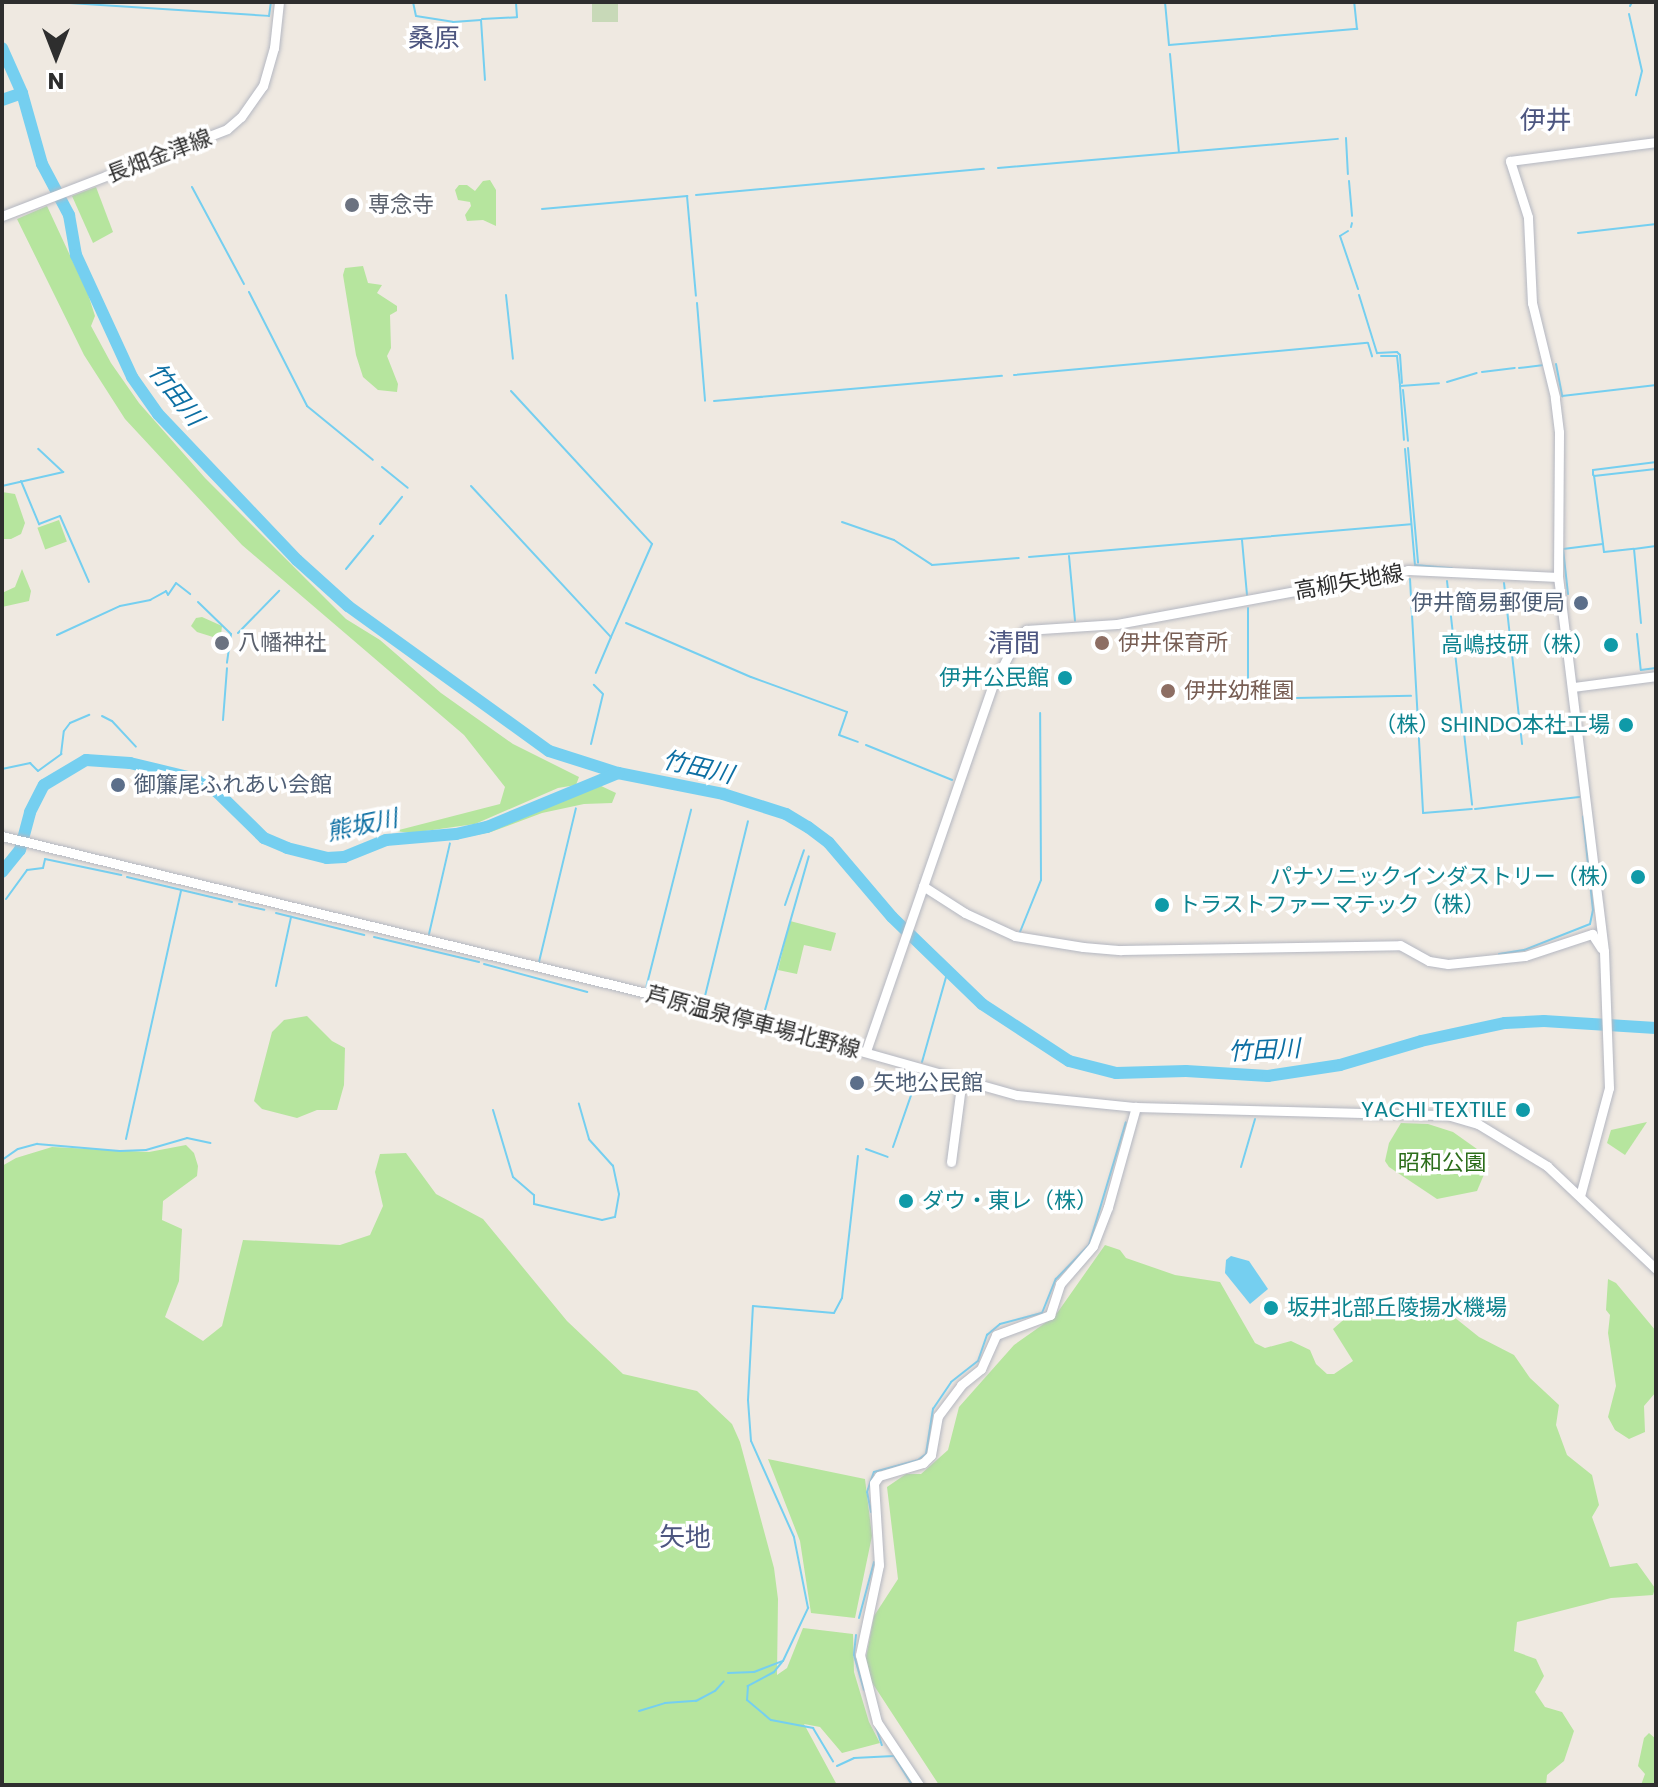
<!DOCTYPE html>
<meta charset="utf-8">
<style>
body{margin:0}
#map{position:relative;width:1658px;height:1787px;overflow:hidden;background:#efe9e1;font-family:Poppins,"Noto Sans JP",sans-serif}
div>[style]{position:absolute}
.green>*{inset:0;background:#b6e59e;transform-origin:0 0}
.cemetery>*{inset:0;background:#c8d9b8;transform-origin:0 0}
.water>*{inset:0;background:#75cff0}
.stream>*{height:2px;margin:-1px;padding:0 1px;transform-origin:1px;border-radius:1px;background:#75cff0}
.river>*{height:12px;margin:-6px;padding:0 6px;transform-origin:6px;border-radius:6px;background:#75cff0}
.roads{filter:drop-shadow(0 0 2px #b4b7c1) drop-shadow(0 0 2px #b4b7c1)}
.secondary>*{height:9px;margin:-4.5px;padding:0 4.5px;transform-origin:4.5px;border-radius:4.5px;background:#fff}
.dots>*{width:22px;height:22px;translate:-50% -50%;box-sizing:border-box;border:4px solid #fff;border-radius:50%}
span{translate:-50% -50%;white-space:nowrap;text-align:center;line-height:1.15;-webkit-text-stroke:7px #fff;paint-order:stroke}
.street-label{font-size:22px;color:#2e2e2e}
.worship-label{font-size:22px;color:#5b616d}
.left{translate:0 -50%;text-align:left}
.service-label{font-size:22px;color:#4e5e75}
.right{translate:-100% -50%;text-align:right}
.education-label{font-size:22px;color:#785e54}
.culture-label{font-size:22px;color:#0d838f}
.park-label{font-size:22px;color:#2c6e1b}
.water-label{font-size:24px;color:#0d6fa3;font-style:italic}
.quarter-label{font-size:26px;color:#4d5680}
.frame{position:absolute;inset:0;border:4px solid #2e2e2e;pointer-events:none}
.north{position:absolute;left:16px;top:16px;width:80px;height:80px;-webkit-text-stroke:6px #fff;paint-order:stroke;rotate:180deg;font-size:22px;font-weight:700;line-height:32px;text-align:center;color:#2e2e2e}
.north::after{content:'';display:block;margin:auto;width:28px;height:36px;background:#2e2e2e;clip-path:polygon(50% 0,100% 100%,50% 72%,0 100%)}
</style>
<div id="map">
<div class="green">
<div style="clip-path:polygon(490px 180px,496px 190px,496px 226px,483px 220px,467px 221px,465px 215px,471px 206px,470px 202px,458px 200px,455px 190px,459px 185px,467px 185px,475px 191px,483px 181px)"></div>
<div style="clip-path:polygon(96px 187px,113px 232px,93px 243px,72px 196px)"></div>
<div style="clip-path:polygon(47px 206px,88px 294px,95px 316px,91px 326px,111px 363px,139px 403px,205px 478px,346px 619px,380px 640px,441px 693px,513px 744px,579px 777px,576px 785px,558px 788px,475px 824px,411px 833px,395px 831px,500px 804px,505px 787px,464px 735px,242px 545px,125px 419px,84px 355px,17px 219px)"></div>
<div style="clip-path:polygon(363px 266px,368px 283px,382px 285px,377px 293px,397px 306px,397px 311px,390px 315px,391px 348px,387px 356px,398px 384px,397px 392px,378px 390px,363px 377px,356px 355px,343px 275px,345px 268px)"></div>
<div style="clip-path:polygon(2px 492px,15px 494px,25px 523px,21px 534px,11px 539px,2px 539px)"></div>
<div style="left:59px;top:520px;width:23px;height:23px;rotate:70deg"></div>
<div style="clip-path:polygon(22px 569px,31px 591px,29px 601px,2px 607px,2px 593px,15px 587px)"></div>
<div style="clip-path:polygon(202px 617px,222px 626px,221px 635px,213px 637px,197px 632px,191px 626px,196px 618px)"></div>
<div style="clip-path:polygon(599px 785px,616px 793px,612px 803px,584px 804px,542px 813px,491px 832px,452px 840px)"></div>
<div style="clip-path:polygon(790px 921px,836px 933px,831px 951px,804px 945px,797px 974px,778px 970px)"></div>
<div style="clip-path:polygon(307px 1016px,332px 1041px,345px 1048px,344px 1085px,337px 1110px,317px 1110px,297px 1118px,262px 1109px,254px 1101px,272px 1032px,284px 1020px)"></div>
<div style="clip-path:polygon(1647px 1122px,1625px 1155px,1607px 1143px,1611px 1130px)"></div>
<div style="clip-path:polygon(1401px 1123px,1428px 1124px,1453px 1132px,1484px 1154px,1488px 1165px,1477px 1191px,1437px 1199px,1389px 1167px,1385px 1161px,1389px 1143px)"></div>
<div style="clip-path:polygon(186px 1145px,194px 1153px,198px 1166px,197px 1176px,163px 1201px,162px 1220px,182px 1229px,179px 1281px,165px 1317px,203px 1341px,222px 1326px,243px 1240px,340px 1245px,370px 1235px,383px 1206px,375px 1172px,380px 1154px,406px 1153px,436px 1194px,483px 1219px,567px 1321px,623px 1374px,697px 1391px,732px 1424px,740px 1442px,774px 1568px,778px 1599px,777px 1675px,787px 1668px,803px 1628px,853px 1634px,854px 1672px,869px 1722px,880px 1743px,842px 1753px,820px 1727px,804px 1724px,837px 1785px,2px 1785px,2px 1166px,16px 1158px,52px 1147px,149px 1152px)"></div>
<div style="clip-path:polygon(1105px 1245px,1120px 1250px,1126px 1258px,1175px 1275px,1220px 1282px,1255px 1343px,1265px 1348px,1291px 1341px,1310px 1350px,1316px 1364px,1327px 1374px,1334px 1374px,1353px 1361px,1333px 1329px,1349px 1315px,1389px 1313px,1405px 1307px,1449px 1313px,1479px 1337px,1514px 1355px,1530px 1378px,1559px 1405px,1556px 1425px,1567px 1455px,1592px 1475px,1599px 1505px,1592px 1517px,1610px 1567px,1637px 1563px,1655px 1588px,1653px 1595px,1611px 1598px,1517px 1622px,1514px 1651px,1536px 1659px,1544px 1676px,1535px 1692px,1545px 1707px,1562px 1712px,1574px 1731px,1564px 1761px,1547px 1775px,1546px 1785px,939px 1785px,871px 1681px,866px 1658px,874px 1616px,898px 1579px,887px 1487px,906px 1474px,921px 1474px,948px 1450px,959px 1407px,1014px 1345px,1055px 1316px)"></div>
<div style="clip-path:polygon(1608px 1279px,1616px 1283px,1656px 1331px,1656px 1392px,1644px 1406px,1645px 1432px,1629px 1439px,1615px 1430px,1608px 1417px,1616px 1386px,1608px 1333px,1610px 1315px,1606px 1310px)"></div>
<div style="clip-path:polygon(768px 1459px,865px 1479px,872px 1536px,855px 1618px,811px 1613px,800px 1541px)"></div>
<div style="clip-path:polygon(1649px 1733px,1656px 1739px,1656px 1785px,1641px 1785px,1645px 1774px,1638px 1766px,1644px 1738px)"></div>
</div>
<div class="cemetery">
<div style="left:592px;top:2px;width:26px;height:20px"></div>
</div>
<div class="water">
<div style="clip-path:polygon(1231px 1256px,1249px 1261px,1268px 1289px,1250px 1304px,1225px 1273px,1226px 1260px)"></div>
</div>
<div class="stream">
<div style="left:54px;top:2px;width:215px;rotate:3.7deg"></div>
<div style="left:269px;top:16px;width:14px;rotate:-82deg"></div>
<div style="left:413px;top:2px;width:14px;rotate:78deg"></div>
<div style="left:416px;top:16px;width:37px;rotate:9deg"></div>
<div style="left:453px;top:22px;width:28px;rotate:-4deg"></div>
<div style="left:481px;top:20px;width:60px;rotate:86.2deg"></div>
<div style="left:1165px;top:2px;width:43px;rotate:84.7deg"></div>
<div style="left:1169px;top:45px;width:189px;rotate:-4.9deg"></div>
<div style="left:1357px;top:29px;width:27px;rotate:-96deg"></div>
<div style="left:1630px;top:6px;width:4px;rotate:-63deg"></div>
<div style="left:1629px;top:14px;width:58px;rotate:77.2deg"></div>
<div style="left:1642px;top:71px;width:25px;rotate:104deg"></div>
<div style="left:482px;top:19px;width:35px;rotate:-3deg"></div>
<div style="left:517px;top:17px;width:15px;rotate:-94deg"></div>
<div style="left:1170px;top:54px;width:98px;rotate:84.8deg"></div>
<div style="left:1346px;top:138px;width:36px;rotate:87deg"></div>
<div style="left:998px;top:168px;width:341px;rotate:-4.9deg"></div>
<div style="left:1349px;top:181px;width:35px;rotate:85deg"></div>
<div style="left:192px;top:187px;width:110px;rotate:61.8deg"></div>
<div style="left:696px;top:195px;width:289px;rotate:-5.2deg"></div>
<div style="left:542px;top:209px;width:146px;rotate:-5.1deg"></div>
<div style="left:687px;top:196px;width:100px;rotate:84.9deg"></div>
<div style="left:1351px;top:227px;width:4px;rotate:-76deg"></div>
<div style="left:1348px;top:231px;width:9px;rotate:148deg"></div>
<div style="left:1340px;top:236px;width:56px;rotate:71.2deg"></div>
<div style="left:1578px;top:233px;width:79px;rotate:-6.6deg"></div>
<div style="left:249px;top:292px;width:128px;rotate:63deg"></div>
<div style="left:307px;top:406px;width:85px;rotate:39.3deg"></div>
<div style="left:506px;top:295px;width:64px;rotate:83.8deg"></div>
<div style="left:1359px;top:295px;width:61px;rotate:72.8deg"></div>
<div style="left:1377px;top:353px;width:20px;rotate:-3deg"></div>
<div style="left:1397px;top:352px;width:4px;rotate:45deg"></div>
<div style="left:1400px;top:355px;width:28px;rotate:86deg"></div>
<div style="left:697px;top:303px;width:98px;rotate:85.3deg"></div>
<div style="left:1381px;top:356px;width:16px"></div>
<div style="left:1397px;top:356px;width:30px;rotate:84deg"></div>
<div style="left:1400px;top:386px;width:39px;rotate:-4deg"></div>
<div style="left:1556px;top:364px;width:33px;rotate:79deg"></div>
<div style="left:1562px;top:396px;width:95px;rotate:-6.7deg"></div>
<div style="left:1519px;top:368px;width:23px;rotate:-7deg"></div>
<div style="left:1482px;top:372px;width:33px;rotate:-7deg"></div>
<div style="left:1014px;top:375px;width:355px;rotate:-5.2deg"></div>
<div style="left:1368px;top:343px;width:14px;rotate:73deg"></div>
<div style="left:1447px;top:382px;width:31px;rotate:-17deg"></div>
<div style="left:1400px;top:386px;width:54px;rotate:85.8deg"></div>
<div style="left:1403px;top:390px;width:51px;rotate:84.4deg"></div>
<div style="left:511px;top:391px;width:208px;rotate:47.3deg"></div>
<div style="left:652px;top:544px;width:102px;rotate:113.8deg"></div>
<div style="left:714px;top:401px;width:289px;rotate:-5deg"></div>
<div style="left:1408px;top:448px;width:115px;rotate:85deg"></div>
<div style="left:1405px;top:449px;width:116px;rotate:85.1deg"></div>
<div style="left:1415px;top:565px;width:37px;rotate:5deg"></div>
<div style="left:382px;top:467px;width:33px;rotate:39deg"></div>
<div style="left:1593px;top:475px;width:5px;rotate:-90deg"></div>
<div style="left:1593px;top:470px;width:64px;rotate:-7.2deg"></div>
<div style="left:21px;top:481px;width:47px;rotate:67.3deg"></div>
<div style="left:39px;top:524px;width:22px;rotate:-21deg"></div>
<div style="left:60px;top:516px;width:72px;rotate:66.3deg"></div>
<div style="left:2px;top:486px;width:63px;rotate:-12.9deg"></div>
<div style="left:63px;top:472px;width:34px;rotate:-137deg"></div>
<div style="left:471px;top:486px;width:206px;rotate:47.2deg"></div>
<div style="left:611px;top:637px;width:39px;rotate:113deg"></div>
<div style="left:842px;top:522px;width:55px;rotate:19.1deg"></div>
<div style="left:894px;top:540px;width:45px;rotate:33.3deg"></div>
<div style="left:932px;top:565px;width:87px;rotate:-4.6deg"></div>
<div style="left:380px;top:524px;width:35px;rotate:-51deg"></div>
<div style="left:1242px;top:540px;width:55px;rotate:84.8deg"></div>
<div style="left:1603px;top:544px;width:69px;rotate:-97.5deg"></div>
<div style="left:1594px;top:476px;width:62px;rotate:-6.4deg"></div>
<div style="left:1069px;top:556px;width:65px;rotate:84.7deg"></div>
<div style="left:1029px;top:557px;width:383px;rotate:-4.9deg"></div>
<div style="left:346px;top:569px;width:43px;rotate:-50.7deg"></div>
<div style="left:1410px;top:579px;width:234px;rotate:86.8deg"></div>
<div style="left:1423px;top:813px;width:49px;rotate:-4.7deg"></div>
<div style="left:1447px;top:581px;width:225px;rotate:83.6deg"></div>
<div style="left:1504px;top:583px;width:162px;rotate:83.6deg"></div>
<div style="left:1568px;top:594px;width:45px;rotate:-96.3deg"></div>
<div style="left:1563px;top:549px;width:40px;rotate:-7.1deg"></div>
<div style="left:1603px;top:544px;width:8px;rotate:83deg"></div>
<div style="left:1604px;top:552px;width:30px;rotate:-6deg"></div>
<div style="left:198px;top:602px;width:46px;rotate:44.1deg"></div>
<div style="left:231px;top:634px;width:29px;rotate:98deg"></div>
<div style="left:1248px;top:608px;width:91px;rotate:90deg"></div>
<div style="left:1248px;top:699px;width:163px;rotate:-1.1deg"></div>
<div style="left:626px;top:623px;width:136px;rotate:23.4deg"></div>
<div style="left:751px;top:677px;width:102px;rotate:20deg"></div>
<div style="left:847px;top:712px;width:24px;rotate:109deg"></div>
<div style="left:839px;top:735px;width:20px;rotate:20deg"></div>
<div style="left:1641px;top:623px;width:74px;rotate:-95.4deg"></div>
<div style="left:1634px;top:549px;width:22px;rotate:-8deg"></div>
<div style="left:238px;top:633px;width:59px;rotate:-45.7deg"></div>
<div style="left:1637px;top:634px;width:36px;rotate:84deg"></div>
<div style="left:1641px;top:670px;width:15px;rotate:-8deg"></div>
<div style="left:57px;top:635px;width:69px;rotate:-24.7deg"></div>
<div style="left:120px;top:606px;width:31px;rotate:-11deg"></div>
<div style="left:150px;top:600px;width:18px;rotate:-29deg"></div>
<div style="left:166px;top:591px;width:4px;rotate:63deg"></div>
<div style="left:168px;top:595px;width:14px;rotate:-56deg"></div>
<div style="left:176px;top:583px;width:18px;rotate:38deg"></div>
<div style="left:102px;top:716px;width:11px;rotate:27deg"></div>
<div style="left:112px;top:721px;width:35px;rotate:47deg"></div>
<div style="left:223px;top:720px;width:52px;rotate:-85.6deg"></div>
<div style="left:591px;top:744px;width:51px;rotate:-76.5deg"></div>
<div style="left:603px;top:694px;width:13px;rotate:-135deg"></div>
<div style="left:866px;top:745px;width:93px;rotate:22.1deg"></div>
<div style="left:2px;top:769px;width:29px;rotate:-12deg"></div>
<div style="left:30px;top:763px;width:11px;rotate:45deg"></div>
<div style="left:38px;top:771px;width:29px;rotate:-36deg"></div>
<div style="left:61px;top:754px;width:23px;rotate:-83deg"></div>
<div style="left:64px;top:731px;width:10px;rotate:-53deg"></div>
<div style="left:70px;top:723px;width:21px;rotate:-23deg"></div>
<div style="left:1475px;top:809px;width:105px;rotate:-6.6deg"></div>
<div style="left:127px;top:877px;width:108px;rotate:13.4deg"></div>
<div style="left:6px;top:899px;width:36px;rotate:-54deg"></div>
<div style="left:27px;top:870px;width:16px;rotate:-7deg"></div>
<div style="left:43px;top:868px;width:9px;rotate:-77deg"></div>
<div style="left:45px;top:859px;width:78px;rotate:11.9deg"></div>
<div style="left:239px;top:904px;width:26px;rotate:13deg"></div>
<div style="left:785px;top:905px;width:58px;rotate:-70.9deg"></div>
<div style="left:276px;top:913px;width:91px;rotate:14deg"></div>
<div style="left:1020px;top:932px;width:56px;rotate:-68deg"></div>
<div style="left:1041px;top:880px;width:167px;rotate:-90.3deg"></div>
<div style="left:429px;top:934px;width:93px;rotate:-77deg"></div>
<div style="left:374px;top:937px;width:108px;rotate:13.4deg"></div>
<div style="left:1499px;top:954px;width:25px;rotate:-9deg"></div>
<div style="left:1524px;top:950px;width:71px;rotate:-21.5deg"></div>
<div style="left:1590px;top:924px;width:14px;rotate:-78deg"></div>
<div style="left:1593px;top:910px;width:94px;rotate:-96.1deg"></div>
<div style="left:539px;top:962px;width:158px;rotate:-76.5deg"></div>
<div style="left:484px;top:964px;width:107px;rotate:15.2deg"></div>
<div style="left:276px;top:986px;width:71px;rotate:-77.7deg"></div>
<div style="left:646px;top:988px;width:184px;rotate:-75.8deg"></div>
<div style="left:705px;top:996px;width:180px;rotate:-76.2deg"></div>
<div style="left:763px;top:1017px;width:167px;rotate:-74.1deg"></div>
<div style="left:922px;top:1062px;width:96px;rotate:-74.2deg"></div>
<div style="left:493px;top:1110px;width:70px;rotate:73.4deg"></div>
<div style="left:513px;top:1177px;width:28px;rotate:41deg"></div>
<div style="left:534px;top:1195px;width:9px;rotate:90deg"></div>
<div style="left:534px;top:1204px;width:70px;rotate:13.2deg"></div>
<div style="left:602px;top:1220px;width:13px;rotate:-13deg"></div>
<div style="left:615px;top:1217px;width:23px;rotate:-80deg"></div>
<div style="left:619px;top:1194px;width:29px;rotate:-102deg"></div>
<div style="left:613px;top:1166px;width:36px;rotate:-132deg"></div>
<div style="left:589px;top:1139px;width:37px;rotate:-106deg"></div>
<div style="left:126px;top:1139px;width:255px;rotate:-77.5deg"></div>
<div style="left:893px;top:1147px;width:73px;rotate:-70.8deg"></div>
<div style="left:866px;top:1149px;width:23px;rotate:20deg"></div>
<div style="left:2px;top:1160px;width:19px;rotate:-35deg"></div>
<div style="left:18px;top:1149px;width:20px;rotate:-15deg"></div>
<div style="left:37px;top:1144px;width:83px;rotate:4.8deg"></div>
<div style="left:120px;top:1151px;width:26px;rotate:-2deg"></div>
<div style="left:146px;top:1150px;width:43px;rotate:-16.3deg"></div>
<div style="left:187px;top:1138px;width:24px;rotate:12deg"></div>
<div style="left:1241px;top:1167px;width:50px;rotate:-73.7deg"></div>
<div style="left:871px;top:1512px;width:20px;rotate:-101deg"></div>
<div style="left:867px;top:1492px;width:21px;rotate:-71deg"></div>
<div style="left:874px;top:1472px;width:46px;rotate:-15.3deg"></div>
<div style="left:918px;top:1460px;width:10px;rotate:-37deg"></div>
<div style="left:926px;top:1454px;width:46px;rotate:-81.2deg"></div>
<div style="left:933px;top:1409px;width:32px;rotate:-56deg"></div>
<div style="left:951px;top:1382px;width:34px;rotate:-38deg"></div>
<div style="left:978px;top:1361px;width:28px;rotate:-71deg"></div>
<div style="left:987px;top:1335px;width:17px;rotate:-40deg"></div>
<div style="left:1000px;top:1324px;width:43px;rotate:-14.7deg"></div>
<div style="left:1042px;top:1313px;width:37px;rotate:-68deg"></div>
<div style="left:1056px;top:1279px;width:47px;rotate:-45.9deg"></div>
<div style="left:1089px;top:1245px;width:128px;rotate:-73.3deg"></div>
<div style="left:859px;top:1618px;width:58px;rotate:-75deg"></div>
<div style="left:856px;top:1635px;width:20px;rotate:96deg"></div>
<div style="left:854px;top:1655px;width:36px;rotate:74deg"></div>
<div style="left:782px;top:1662px;width:13px;rotate:129deg"></div>
<div style="left:774px;top:1672px;width:30px;rotate:152deg"></div>
<div style="left:748px;top:1686px;width:14px;rotate:94deg"></div>
<div style="left:747px;top:1700px;width:31px;rotate:40deg"></div>
<div style="left:771px;top:1720px;width:43px;rotate:10.8deg"></div>
<div style="left:813px;top:1728px;width:39px;rotate:59deg"></div>
<div style="left:728px;top:1673px;width:26px;rotate:-2deg"></div>
<div style="left:754px;top:1672px;width:31px;rotate:-21deg"></div>
<div style="left:783px;top:1661px;width:59px;rotate:-64.7deg"></div>
<div style="left:808px;top:1608px;width:72px;rotate:-101.2deg"></div>
<div style="left:794px;top:1537px;width:105px;rotate:-114.1deg"></div>
<div style="left:751px;top:1441px;width:41px;rotate:-94.2deg"></div>
<div style="left:748px;top:1400px;width:94px;rotate:-87deg"></div>
<div style="left:753px;top:1306px;width:81px;rotate:4.9deg"></div>
<div style="left:834px;top:1313px;width:17px;rotate:-62deg"></div>
<div style="left:842px;top:1298px;width:143px;rotate:-83.6deg"></div>
<div style="left:639px;top:1711px;width:27px;rotate:-17deg"></div>
<div style="left:665px;top:1703px;width:31px;rotate:-4deg"></div>
<div style="left:696px;top:1701px;width:21px;rotate:-28deg"></div>
<div style="left:715px;top:1691px;width:13px;rotate:-48deg"></div>
<div style="left:876px;top:1727px;width:19px;rotate:72deg"></div>
<div style="left:837px;top:1766px;width:19px;rotate:-25deg"></div>
<div style="left:854px;top:1758px;width:40px;rotate:-2.9deg"></div>
<div style="left:894px;top:1756px;width:34px;rotate:58deg"></div>
</div>
<div class="river">
<div style="left:2px;top:48px;width:49px;rotate:66deg"></div>
<div style="left:22px;top:93px;width:74px;rotate:74.3deg"></div>
<div style="left:42px;top:164px;width:58px;rotate:62.1deg"></div>
<div style="left:69px;top:215px;width:41px;rotate:80.1deg"></div>
<div style="left:76px;top:255px;width:134px;rotate:65.3deg"></div>
<div style="left:132px;top:377px;width:45px;rotate:54.9deg"></div>
<div style="left:158px;top:414px;width:202px;rotate:46.4deg"></div>
<div style="left:297px;top:560px;width:69px;rotate:42deg"></div>
<div style="left:348px;top:606px;width:248px;rotate:35.8deg"></div>
<div style="left:549px;top:751px;width:72px;rotate:17.7deg"></div>
<div style="left:618px;top:773px;width:107px;rotate:11.3deg"></div>
<div style="left:723px;top:794px;width:66px;rotate:17.6deg"></div>
<div style="left:786px;top:814px;width:26px;rotate:31deg"></div>
<div style="left:808px;top:827px;width:26px;rotate:37deg"></div>
<div style="left:829px;top:843px;width:97px;rotate:49.6deg"></div>
<div style="left:892px;top:917px;width:125px;rotate:44deg"></div>
<div style="left:982px;top:1004px;width:104px;rotate:33.2deg"></div>
<div style="left:1069px;top:1061px;width:49px;rotate:14.3deg"></div>
<div style="left:1116px;top:1073px;width:70px;rotate:-1.6deg"></div>
<div style="left:1186px;top:1071px;width:82px;rotate:3.5deg"></div>
<div style="left:1268px;top:1076px;width:73px;rotate:-8.7deg"></div>
<div style="left:1340px;top:1065px;width:84px;rotate:-16.5deg"></div>
<div style="left:1421px;top:1041px;width:86px;rotate:-12.1deg"></div>
<div style="left:1505px;top:1023px;width:39px;rotate:-3deg"></div>
<div style="left:1544px;top:1021px;width:112px;rotate:3.6deg"></div>
<div style="left:2px;top:100px;width:21px;rotate:-19deg"></div>
<div style="left:2px;top:872px;width:28px;rotate:-51deg"></div>
<div style="left:20px;top:850px;width:39px;rotate:-75deg"></div>
<div style="left:30px;top:812px;width:30px;rotate:-63deg"></div>
<div style="left:44px;top:785px;width:49px;rotate:-30.8deg"></div>
<div style="left:86px;top:760px;width:44px;rotate:3.9deg"></div>
<div style="left:130px;top:763px;width:64px;rotate:13.6deg"></div>
<div style="left:192px;top:778px;width:29px;rotate:29deg"></div>
<div style="left:217px;top:792px;width:66px;rotate:44.4deg"></div>
<div style="left:264px;top:838px;width:25px;rotate:23deg"></div>
<div style="left:287px;top:848px;width:41px;rotate:14deg"></div>
<div style="left:327px;top:858px;width:17px;rotate:-3deg"></div>
<div style="left:344px;top:857px;width:45px;rotate:-22deg"></div>
<div style="left:386px;top:840px;width:70px;rotate:-4.9deg"></div>
<div style="left:456px;top:834px;width:32px;rotate:-13deg"></div>
<div style="left:487px;top:827px;width:142px;rotate:-22.4deg"></div>
</div>
<div class="roads">
<div class="secondary">
<div style="left:2px;top:216px;width:241px;rotate:-21.1deg"></div>
<div style="left:227px;top:129px;width:18px;rotate:-41deg"></div>
<div style="left:241px;top:117px;width:38px;rotate:-55deg"></div>
<div style="left:263px;top:86px;width:40px;rotate:-74deg"></div>
<div style="left:274px;top:48px;width:46px;rotate:-83.8deg"></div>
<div style="left:1573px;top:687px;width:84px;rotate:-7.5deg"></div>
<div style="left:2px;top:836px;width:718px;rotate:13.69deg"></div>
<div style="left:700px;top:1006px;width:329px;rotate:15.7deg"></div>
<div style="left:1017px;top:1095px;width:120px;rotate:5.8deg"></div>
<div style="left:1136px;top:1107px;width:311px;rotate:1.5deg"></div>
<div style="left:1447px;top:1115px;width:32px;rotate:16deg"></div>
<div style="left:1478px;top:1124px;width:81px;rotate:31.3deg"></div>
<div style="left:1547px;top:1166px;width:150px;rotate:43.4deg"></div>
<div style="left:923px;top:886px;width:50px;rotate:32.7deg"></div>
<div style="left:965px;top:913px;width:55px;rotate:24.7deg"></div>
<div style="left:1015px;top:936px;width:69px;rotate:9.2deg"></div>
<div style="left:1083px;top:947px;width:38px;rotate:5deg"></div>
<div style="left:1121px;top:950px;width:279px;rotate:-1deg"></div>
<div style="left:1400px;top:945px;width:33px;rotate:29deg"></div>
<div style="left:1429px;top:961px;width:19px;rotate:9deg"></div>
<div style="left:1448px;top:964px;width:77px;rotate:-5.9deg"></div>
<div style="left:1525px;top:956px;width:71px;rotate:-18.2deg"></div>
<div style="left:1592px;top:934px;width:17px;rotate:57deg"></div>
<div style="left:866px;top:1051px;width:387px;rotate:-70.9deg"></div>
<div style="left:993px;top:685px;width:54px;rotate:-62.5deg"></div>
<div style="left:1018px;top:637px;width:11px;rotate:-41deg"></div>
<div style="left:1026px;top:630px;width:91px;rotate:-3.8deg"></div>
<div style="left:1117px;top:624px;width:296px;rotate:-10.5deg"></div>
<div style="left:1408px;top:570px;width:150px;rotate:2.7deg"></div>
<div style="left:951px;top:1162px;width:84px;rotate:-82.5deg"></div>
<div style="left:1580px;top:1196px;width:112px;rotate:-75deg"></div>
<div style="left:1609px;top:1088px;width:137px;rotate:-92.1deg"></div>
<div style="left:1604px;top:951px;width:377px;rotate:-97deg"></div>
<div style="left:1558px;top:577px;width:145px;rotate:-89.6deg"></div>
<div style="left:1559px;top:432px;width:35px;rotate:-97deg"></div>
<div style="left:1555px;top:397px;width:97px;rotate:-103.7deg"></div>
<div style="left:1532px;top:303px;width:86px;rotate:-92.7deg"></div>
<div style="left:1528px;top:217px;width:59px;rotate:-107.8deg"></div>
<div style="left:1510px;top:161px;width:147px;rotate:-7.4deg"></div>
<div style="left:919px;top:1785px;width:76px;rotate:-123.7deg"></div>
<div style="left:877px;top:1722px;width:69px;rotate:-104.2deg"></div>
<div style="left:860px;top:1655px;width:92px;rotate:-78.1deg"></div>
<div style="left:879px;top:1565px;width:82px;rotate:-93.5deg"></div>
<div style="left:874px;top:1483px;width:9px;rotate:-54deg"></div>
<div style="left:879px;top:1476px;width:46px;rotate:-16.5deg"></div>
<div style="left:923px;top:1463px;width:11px;rotate:-45deg"></div>
<div style="left:931px;top:1455px;width:40px;rotate:-80deg"></div>
<div style="left:938px;top:1416px;width:39px;rotate:-53deg"></div>
<div style="left:961px;top:1385px;width:26px;rotate:-39deg"></div>
<div style="left:981px;top:1369px;width:37px;rotate:-66deg"></div>
<div style="left:996px;top:1335px;width:58px;rotate:-20.3deg"></div>
<div style="left:1050px;top:1315px;width:33px;rotate:-72deg"></div>
<div style="left:1060px;top:1284px;width:50px;rotate:-49deg"></div>
<div style="left:1093px;top:1246px;width:42px;rotate:-69deg"></div>
<div style="left:1108px;top:1207px;width:104px;rotate:-74.4deg"></div>
</div>
</div>
<div class="dots">
<div style="left:352px;top:205px;background:#6b7280"></div>
<div style="left:1581px;top:603px;background:#5c6f8a"></div>
<div style="left:222px;top:643px;background:#6b7280"></div>
<div style="left:1102px;top:643px;background:#8d6e63"></div>
<div style="left:1611px;top:645px;background:#0f9aa8"></div>
<div style="left:1065px;top:678px;background:#0f9aa8"></div>
<div style="left:1168px;top:691px;background:#8d6e63"></div>
<div style="left:1626px;top:725px;background:#0f9aa8"></div>
<div style="left:118px;top:785px;background:#5c6f8a"></div>
<div style="left:1638px;top:877px;background:#0f9aa8"></div>
<div style="left:1162px;top:905px;background:#0f9aa8"></div>
<div style="left:857px;top:1083px;background:#5c6f8a"></div>
<div style="left:1523px;top:1110px;background:#0f9aa8"></div>
<div style="left:906px;top:1201px;background:#0f9aa8"></div>
<div style="left:1271px;top:1308px;background:#0f9aa8"></div>
</div>
<div class="street-label">
<span style="left:159px;top:156px;rotate:-21deg">長畑金津線</span>
<span style="left:1349px;top:582px;rotate:-10deg">高柳矢地線</span>
<span style="left:753px;top:1022px;rotate:15deg">芦原温泉停車場北野線</span>
</div>
<div class="worship-label">
<span class="left" style="left:368px;top:205px">専念寺</span>
<span class="left" style="left:238px;top:643px">八幡神社</span>
</div>
<div class="service-label">
<span class="right" style="left:1565px;top:603px">伊井簡易郵便局</span>
<span class="left" style="left:134px;top:785px">御簾尾ふれあい会館</span>
<span class="left" style="left:873px;top:1083px">矢地公民館</span>
</div>
<div class="education-label">
<span class="left" style="left:1118px;top:643px">伊井保育所</span>
<span class="left" style="left:1184px;top:691px">伊井幼稚園</span>
</div>
<div class="culture-label">
<span class="right" style="left:1595px;top:645px">高嶋技研（株）</span>
<span class="right" style="left:1049px;top:678px">伊井公民館</span>
<span class="right" style="left:1610px;top:725px">（株）SHINDO本社工場</span>
<span class="right" style="left:1622px;top:877px">パナソニックインダストリー（株）</span>
<span class="left" style="left:1178px;top:905px">トラストファーマテック（株）</span>
<span class="right" style="left:1507px;top:1110px">YACHI TEXTILE</span>
<span class="left" style="left:922px;top:1201px">ダウ・東レ（株）</span>
<span class="left" style="left:1287px;top:1308px">坂井北部丘陵揚水機場</span>
</div>
<div class="park-label">
<span style="left:1442px;top:1163px">昭和公園</span>
</div>
<div class="water-label">
<span style="left:176px;top:394px;rotate:52deg">竹田川</span>
<span style="left:698px;top:767px;rotate:13deg">竹田川</span>
<span style="left:362px;top:825px;rotate:-12deg">熊坂川</span>
<span style="left:1264px;top:1050px;rotate:-3deg">竹田川</span>
</div>
<div class="quarter-label">
<span style="left:434px;top:39px">桑原</span>
<span style="left:1546px;top:121px">伊井</span>
<span style="left:1014px;top:644px">清間</span>
<span style="left:685px;top:1538px">矢地</span>
</div>
<div class="frame"></div>
<div class="north">N</div>
</div>
